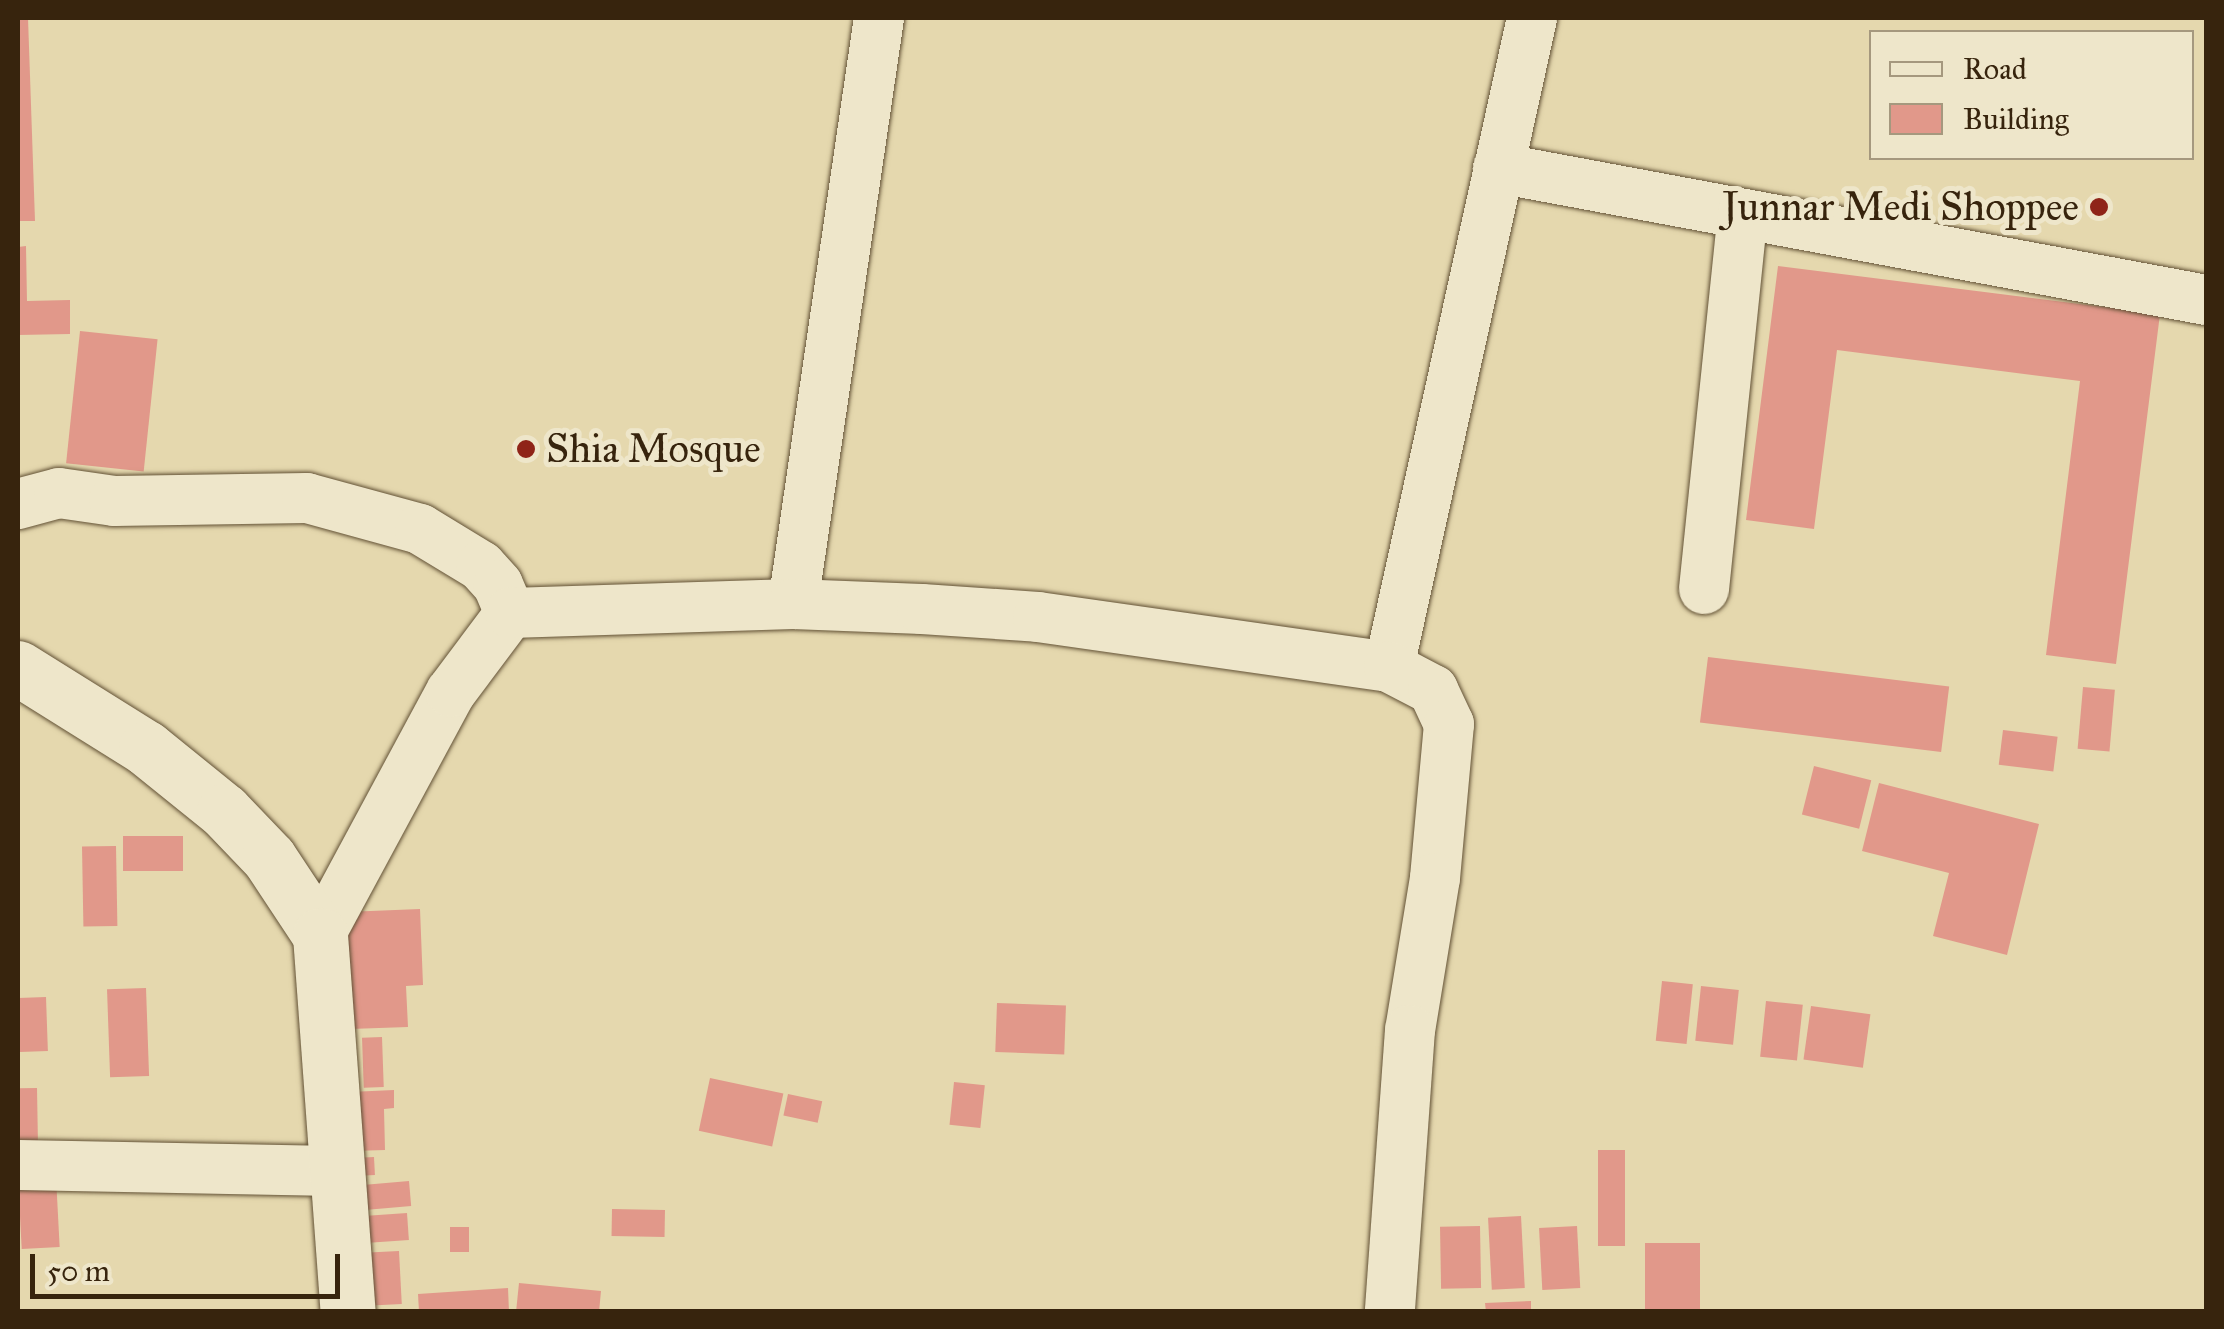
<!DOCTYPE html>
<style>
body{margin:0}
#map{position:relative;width:2224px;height:1329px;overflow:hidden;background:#e5d8ae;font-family:"IM FELL Great Primer",serif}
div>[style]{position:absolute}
.building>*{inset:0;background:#e1988a;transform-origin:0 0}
.roads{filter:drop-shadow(0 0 2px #625135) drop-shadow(0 0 2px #625135)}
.street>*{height:50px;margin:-25px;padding:0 25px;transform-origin:25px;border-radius:25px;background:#eee6ca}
.secondary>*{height:55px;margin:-27.5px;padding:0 27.5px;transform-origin:27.5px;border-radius:27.5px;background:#eee6ca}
.dots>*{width:28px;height:28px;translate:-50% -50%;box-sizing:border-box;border:5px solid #eee6ca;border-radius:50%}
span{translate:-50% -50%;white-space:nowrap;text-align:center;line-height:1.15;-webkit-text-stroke:10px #eee6ca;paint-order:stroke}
.poi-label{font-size:40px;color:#37240d}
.right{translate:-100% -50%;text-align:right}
.left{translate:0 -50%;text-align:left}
.frame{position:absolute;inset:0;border:20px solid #37240d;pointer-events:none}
.legend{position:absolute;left:1869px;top:30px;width:325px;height:130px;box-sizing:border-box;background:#eee6ca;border:2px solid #a5987e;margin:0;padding:12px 18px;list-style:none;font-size:30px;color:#37240d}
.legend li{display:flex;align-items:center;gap:20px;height:50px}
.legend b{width:50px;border:2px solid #a5987e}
.scale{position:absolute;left:30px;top:1254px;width:310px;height:45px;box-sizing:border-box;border:5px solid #37240d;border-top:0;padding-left:12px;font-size:30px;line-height:35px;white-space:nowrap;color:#37240d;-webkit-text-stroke:8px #eee6ca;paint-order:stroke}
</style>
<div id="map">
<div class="building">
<div style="clip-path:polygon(18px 18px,28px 18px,35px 221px,18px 221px)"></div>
<div style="clip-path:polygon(26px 246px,27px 301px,70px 300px,70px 334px,18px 335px,18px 247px)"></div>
<div style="clip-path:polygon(1778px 266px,2160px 314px,2116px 664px,2046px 655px,2080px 381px,1837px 350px,1814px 529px,1746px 520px)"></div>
<div style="left:80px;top:331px;width:78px;height:133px;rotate:6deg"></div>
<div style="left:1708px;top:657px;width:243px;height:66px;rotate:7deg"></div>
<div style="left:2083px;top:687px;width:32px;height:62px;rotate:5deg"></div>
<div style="left:2003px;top:730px;width:55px;height:35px;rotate:7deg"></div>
<div style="left:1814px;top:766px;width:59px;height:50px;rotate:14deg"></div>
<div style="clip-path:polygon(1879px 783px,2039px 824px,2007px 955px,1933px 936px,1949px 873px,1862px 851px)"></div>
<div style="left:123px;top:836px;width:60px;height:35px"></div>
<div style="left:116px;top:846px;width:80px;height:34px;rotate:89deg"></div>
<div style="clip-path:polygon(420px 909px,423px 985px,406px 986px,408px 1027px,350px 1029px,346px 912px)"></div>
<div style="left:1662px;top:981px;width:31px;height:60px;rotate:6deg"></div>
<div style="left:1701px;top:986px;width:38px;height:55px;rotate:6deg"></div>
<div style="left:146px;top:988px;width:88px;height:39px;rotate:88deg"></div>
<div style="left:46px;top:997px;width:54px;height:28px;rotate:88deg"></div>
<div style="left:1766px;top:1001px;width:37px;height:56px;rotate:6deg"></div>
<div style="left:997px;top:1003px;width:69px;height:49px;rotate:2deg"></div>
<div style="left:1811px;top:1006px;width:60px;height:54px;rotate:8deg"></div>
<div style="left:382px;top:1037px;width:50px;height:20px;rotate:88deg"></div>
<div style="left:710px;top:1078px;width:75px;height:54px;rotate:12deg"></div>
<div style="left:954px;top:1082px;width:31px;height:43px;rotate:6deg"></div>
<div style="left:37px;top:1088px;width:56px;height:19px;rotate:89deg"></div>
<div style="clip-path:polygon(394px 1090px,394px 1108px,384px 1109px,385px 1150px,352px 1151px,350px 1092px)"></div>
<div style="left:788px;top:1094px;width:35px;height:22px;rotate:12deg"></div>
<div style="left:1598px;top:1150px;width:27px;height:96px"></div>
<div style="left:374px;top:1157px;width:18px;height:25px;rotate:87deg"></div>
<div style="left:56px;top:1177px;width:70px;height:38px;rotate:87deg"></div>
<div style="left:409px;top:1181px;width:25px;height:58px;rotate:85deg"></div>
<div style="left:612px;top:1209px;width:53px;height:27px;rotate:1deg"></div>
<div style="left:407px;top:1213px;width:27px;height:54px;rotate:86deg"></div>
<div style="left:1521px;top:1216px;width:72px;height:33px;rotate:87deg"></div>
<div style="left:1480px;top:1226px;width:62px;height:40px;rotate:89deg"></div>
<div style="left:1577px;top:1226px;width:62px;height:38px;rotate:87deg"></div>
<div style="left:450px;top:1227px;width:19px;height:25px"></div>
<div style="left:1645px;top:1243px;width:55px;height:69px"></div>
<div style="left:399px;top:1251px;width:53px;height:40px;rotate:87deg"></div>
<div style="clip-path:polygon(519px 1283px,601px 1291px,599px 1312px,516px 1312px)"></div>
<div style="clip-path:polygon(508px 1288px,509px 1312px,419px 1312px,418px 1294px)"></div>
<div style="clip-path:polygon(1531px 1301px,1531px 1312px,1486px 1312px,1485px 1303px)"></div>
</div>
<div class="roads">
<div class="street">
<div style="left:1498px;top:168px;width:720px;rotate:10.56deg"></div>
<div style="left:18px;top:504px;width:42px;rotate:-15deg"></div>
<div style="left:59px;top:493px;width:56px;rotate:8.3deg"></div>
<div style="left:114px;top:501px;width:193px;rotate:-0.9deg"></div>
<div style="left:307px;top:498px;width:117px;rotate:15.3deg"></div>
<div style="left:420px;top:529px;width:71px;rotate:31.2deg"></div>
<div style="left:481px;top:566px;width:25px;rotate:48deg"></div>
<div style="left:498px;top:585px;width:30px;rotate:67deg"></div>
<div style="left:1704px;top:589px;width:377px;rotate:-84.1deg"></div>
<div style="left:793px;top:604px;width:592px;rotate:-81.65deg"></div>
<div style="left:1389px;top:667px;width:665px;rotate:-77.57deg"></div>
<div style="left:320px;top:935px;width:276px;rotate:-61.7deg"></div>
<div style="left:451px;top:692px;width:99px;rotate:-53.2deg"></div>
<div style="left:510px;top:613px;width:283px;rotate:-1.8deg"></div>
<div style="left:793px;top:604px;width:129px;rotate:2.2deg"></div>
<div style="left:922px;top:609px;width:116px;rotate:3.9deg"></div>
<div style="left:1038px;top:617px;width:355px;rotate:8.1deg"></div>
<div style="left:1389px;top:667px;width:50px;rotate:27.6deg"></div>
<div style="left:1433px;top:690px;width:38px;rotate:65deg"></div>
<div style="left:1449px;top:724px;width:155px;rotate:95.2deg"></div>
<div style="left:1435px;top:878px;width:154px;rotate:99.3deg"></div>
<div style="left:1410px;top:1030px;width:283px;rotate:94.1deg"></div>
<div style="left:18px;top:1165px;width:317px;rotate:1.1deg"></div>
</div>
<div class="secondary">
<div style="left:18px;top:668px;width:151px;rotate:32deg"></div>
<div style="left:146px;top:748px;width:100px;rotate:38.9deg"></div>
<div style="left:224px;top:811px;width:65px;rotate:46.2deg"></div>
<div style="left:269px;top:858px;width:92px;rotate:56.5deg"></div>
<div style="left:320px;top:935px;width:378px;rotate:85.8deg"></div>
</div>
</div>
<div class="dots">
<div style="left:2099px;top:207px;background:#8f2418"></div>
<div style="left:526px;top:449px;background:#8f2418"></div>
</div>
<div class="poi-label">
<span class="right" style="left:2079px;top:207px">Junnar Medi Shoppee</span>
<span class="left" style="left:546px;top:449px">Shia Mosque</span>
</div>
<div class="frame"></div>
<ul class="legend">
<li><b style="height:12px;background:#eee6ca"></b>Road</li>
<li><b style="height:28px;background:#e1988a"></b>Building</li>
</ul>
<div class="scale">50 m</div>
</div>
